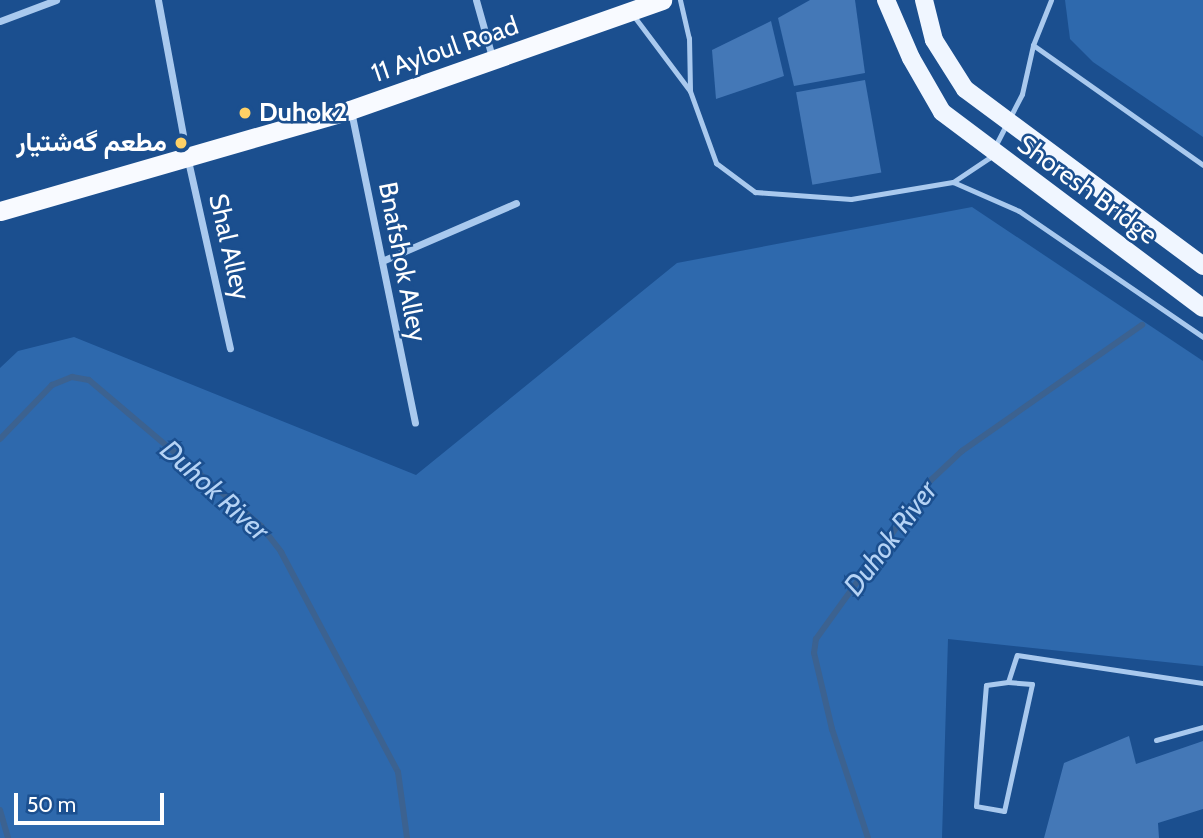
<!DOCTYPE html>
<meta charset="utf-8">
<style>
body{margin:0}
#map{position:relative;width:1203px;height:838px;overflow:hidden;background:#1b4f8f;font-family:Cabin,Vazirmatn,sans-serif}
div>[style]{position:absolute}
.green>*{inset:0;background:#2e69ad}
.stream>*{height:6px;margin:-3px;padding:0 3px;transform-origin:3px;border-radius:3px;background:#3c6290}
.building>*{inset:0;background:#4478b7;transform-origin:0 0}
.service>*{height:5px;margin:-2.5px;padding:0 2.5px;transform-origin:2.5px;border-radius:2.5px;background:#a9c9ee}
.minor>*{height:7px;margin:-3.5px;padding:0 3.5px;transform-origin:3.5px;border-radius:3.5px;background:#a9c9ee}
.primary>*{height:18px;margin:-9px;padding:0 9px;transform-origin:9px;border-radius:9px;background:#f0f6ff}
.trunk>*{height:19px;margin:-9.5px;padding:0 9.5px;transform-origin:9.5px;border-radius:9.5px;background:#f8faff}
.primary-bridge>*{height:18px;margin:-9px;padding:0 9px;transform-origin:9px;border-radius:9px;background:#f0f6ff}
.dots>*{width:19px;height:19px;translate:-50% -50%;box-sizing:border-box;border:4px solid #1b4f8f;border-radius:50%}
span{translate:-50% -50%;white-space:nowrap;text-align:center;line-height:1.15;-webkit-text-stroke:5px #1b4f8f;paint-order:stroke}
.street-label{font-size:26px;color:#fff}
.poi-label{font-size:26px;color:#fff;font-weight:700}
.left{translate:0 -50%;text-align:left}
.right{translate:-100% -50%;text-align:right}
.water-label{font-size:28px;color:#b5d3f5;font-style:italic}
.scale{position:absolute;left:14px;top:793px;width:150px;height:32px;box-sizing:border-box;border:4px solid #fff;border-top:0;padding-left:9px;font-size:21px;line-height:24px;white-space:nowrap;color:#fff;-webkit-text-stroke:5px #1b4f8f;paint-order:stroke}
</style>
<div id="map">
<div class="green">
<div style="clip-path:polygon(1065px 0,1203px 0,1203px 137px,1093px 62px,1070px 39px)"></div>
<div style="clip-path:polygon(972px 207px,1203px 361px,1203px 666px,948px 639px,942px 838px,0 838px,0 368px,18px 351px,74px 337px,416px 475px,677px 263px)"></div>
</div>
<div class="stream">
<div style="left:0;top:439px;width:75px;rotate:-46.1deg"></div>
<div style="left:52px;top:385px;width:22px;rotate:-22deg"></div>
<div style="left:72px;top:377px;width:17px;rotate:10deg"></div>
<div style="left:89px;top:380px;width:226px;rotate:40.3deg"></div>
<div style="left:261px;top:526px;width:33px;rotate:52deg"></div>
<div style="left:281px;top:552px;width:249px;rotate:62deg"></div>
<div style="left:398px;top:772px;width:67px;rotate:82.2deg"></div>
<div style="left:0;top:810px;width:29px;rotate:74deg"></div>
<div style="left:868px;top:838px;width:115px;rotate:-108.3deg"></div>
<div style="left:832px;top:729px;width:78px;rotate:-103.3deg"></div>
<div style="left:814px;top:653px;width:14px;rotate:-82deg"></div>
<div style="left:816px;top:639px;width:195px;rotate:-54.2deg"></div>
<div style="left:930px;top:481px;width:44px;rotate:-43.2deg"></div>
<div style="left:962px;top:451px;width:220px;rotate:-35deg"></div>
</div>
<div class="building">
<div style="clip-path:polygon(810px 0,855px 0,865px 73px,794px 86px,778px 18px)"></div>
<div style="clip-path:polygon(771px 21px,784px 76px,716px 99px,712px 50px)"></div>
<div style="left:865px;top:80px;width:94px;height:70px;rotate:80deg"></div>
<div style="clip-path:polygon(1129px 736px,1136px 764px,1203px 741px,1203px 809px,1158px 823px,1159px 838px,1044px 838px,1064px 763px)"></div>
</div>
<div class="service">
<div style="left:680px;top:0;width:39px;rotate:77deg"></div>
<div style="left:689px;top:38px;width:53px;rotate:88.9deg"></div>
<div style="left:1051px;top:0;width:48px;rotate:111.8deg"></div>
<div style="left:1033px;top:45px;width:208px;rotate:35.2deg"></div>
<div style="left:633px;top:15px;width:95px;rotate:53.1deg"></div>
<div style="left:690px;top:91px;width:77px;rotate:70.1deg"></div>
<div style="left:716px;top:163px;width:49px;rotate:36.6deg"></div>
<div style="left:755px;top:192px;width:96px;rotate:4.2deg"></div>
<div style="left:851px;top:199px;width:103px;rotate:-9.5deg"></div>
<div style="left:953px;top:182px;width:72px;rotate:23.7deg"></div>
<div style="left:1019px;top:211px;width:223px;rotate:34.4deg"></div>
<div style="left:953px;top:182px;width:43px;rotate:-33.7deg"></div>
<div style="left:989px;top:158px;width:72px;rotate:-62.7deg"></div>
<div style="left:1022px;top:94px;width:50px;rotate:-77.3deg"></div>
<div style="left:1008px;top:682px;width:24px;rotate:5deg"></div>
<div style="left:1032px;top:684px;width:130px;rotate:102.4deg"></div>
<div style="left:1004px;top:811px;width:28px;rotate:-170deg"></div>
<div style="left:976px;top:806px;width:121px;rotate:-85.3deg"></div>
<div style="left:986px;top:685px;width:22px;rotate:-8deg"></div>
<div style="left:1008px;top:682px;width:28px;rotate:-72deg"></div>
<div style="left:1017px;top:655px;width:188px;rotate:8.6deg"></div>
<div style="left:1156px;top:740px;width:49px;rotate:-15.5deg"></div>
</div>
<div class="minor">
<div style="left:158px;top:0;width:159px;rotate:79.5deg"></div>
<div style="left:187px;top:156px;width:197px;rotate:77.4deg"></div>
<div style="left:476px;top:0;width:59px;rotate:74.3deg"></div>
<div style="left:0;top:21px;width:60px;rotate:-20.6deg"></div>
<div style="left:351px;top:111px;width:318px;rotate:78.4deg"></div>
<div style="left:382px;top:261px;width:146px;rotate:-23.4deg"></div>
</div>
<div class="primary">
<div style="left:886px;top:0;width:63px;rotate:66.7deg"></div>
<div style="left:911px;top:58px;width:62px;rotate:60.1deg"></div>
<div style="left:924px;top:0;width:41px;rotate:76deg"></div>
<div style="left:934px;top:40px;width:58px;rotate:57.7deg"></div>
</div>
<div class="trunk">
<div style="left:0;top:211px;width:364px;rotate:-16.1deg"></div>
<div style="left:350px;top:110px;width:331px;rotate:-19.4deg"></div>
</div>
<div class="primary-bridge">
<div style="left:965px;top:89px;width:297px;rotate:36.6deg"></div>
<div style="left:942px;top:112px;width:326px;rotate:36.9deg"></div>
</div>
<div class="dots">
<div style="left:245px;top:113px;background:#ffd166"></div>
<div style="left:181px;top:143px;background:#ffd166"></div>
</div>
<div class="street-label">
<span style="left:445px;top:50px;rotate:-19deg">11 Ayloul Road</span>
<span style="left:1087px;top:190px;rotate:36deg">Shoresh Bridge</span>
<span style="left:229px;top:247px;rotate:77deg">Shal Alley</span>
<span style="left:402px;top:262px;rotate:79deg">Bnafshok Alley</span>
</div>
<div class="poi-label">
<span class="left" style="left:259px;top:113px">Duhok2</span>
<span class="right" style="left:167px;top:143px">مطعم گەشتیار</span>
</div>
<div class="water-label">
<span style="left:215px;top:490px;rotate:42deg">Duhok River</span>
<span style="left:890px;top:538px;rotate:-53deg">Duhok River</span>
</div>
<div class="scale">50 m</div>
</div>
